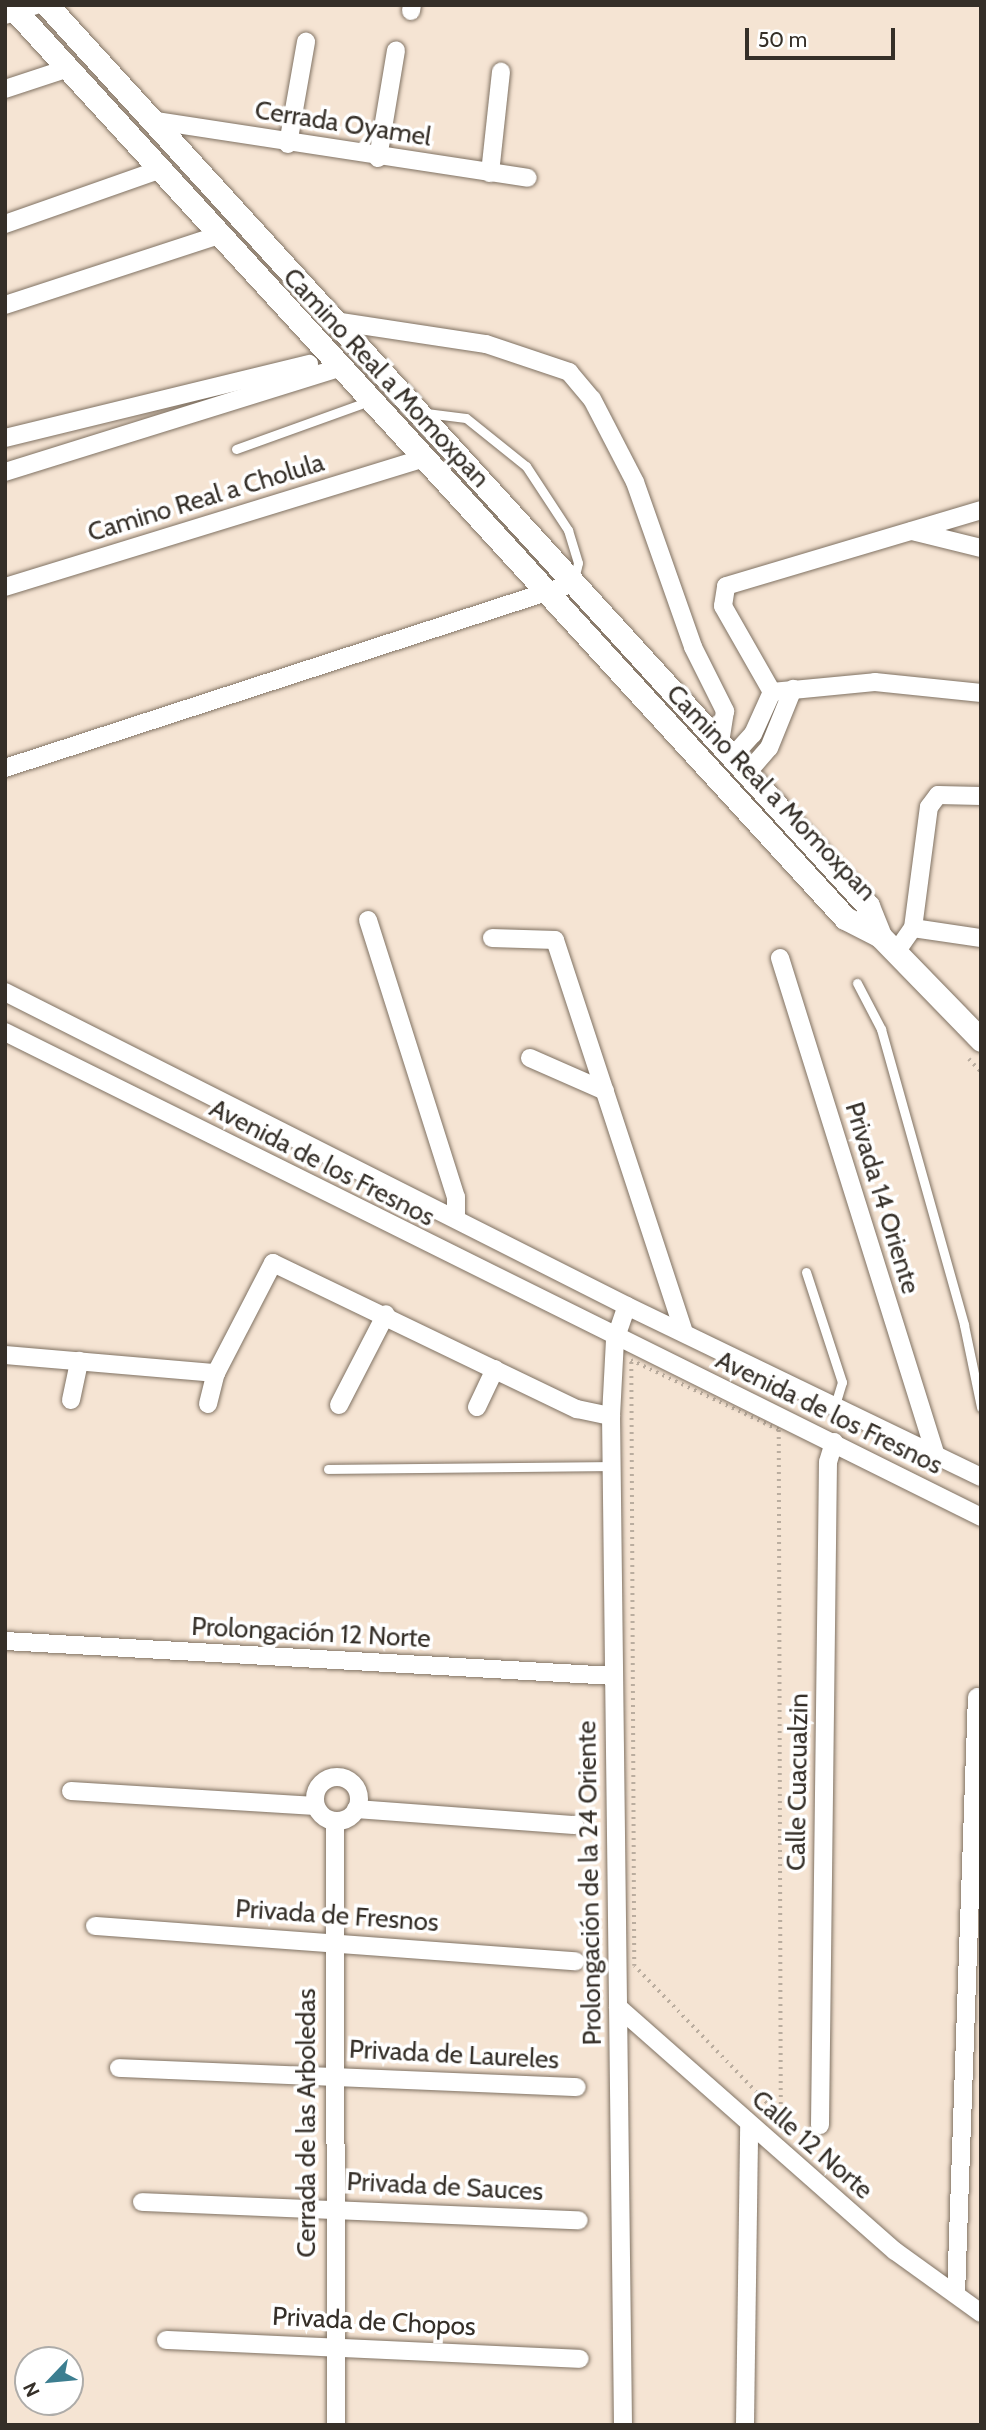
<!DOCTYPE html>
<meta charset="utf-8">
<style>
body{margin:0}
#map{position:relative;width:986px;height:2430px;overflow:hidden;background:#f5e4d3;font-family:Cabin,sans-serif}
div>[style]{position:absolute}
.path>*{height:3.5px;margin-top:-1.75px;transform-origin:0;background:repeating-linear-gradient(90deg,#baad9f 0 2px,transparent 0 7px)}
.roads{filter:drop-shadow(0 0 2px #807263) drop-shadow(0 0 2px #807263)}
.service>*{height:9px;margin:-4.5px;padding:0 4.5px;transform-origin:4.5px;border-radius:4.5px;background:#fff}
.minor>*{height:18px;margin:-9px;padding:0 9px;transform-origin:9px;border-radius:9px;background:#fff}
.minor>.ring{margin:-9px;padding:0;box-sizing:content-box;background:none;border:18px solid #fff;border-radius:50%}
.tertiary>*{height:23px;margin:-11.5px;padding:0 11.5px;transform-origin:11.5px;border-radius:11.5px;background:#fff}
span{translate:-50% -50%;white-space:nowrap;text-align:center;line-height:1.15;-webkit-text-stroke:7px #fff;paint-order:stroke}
.street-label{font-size:26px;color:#352f28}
.frame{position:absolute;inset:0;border:7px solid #352f28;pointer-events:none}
.north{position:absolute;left:14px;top:2346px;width:70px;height:70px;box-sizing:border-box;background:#fff;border:2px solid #aeaca9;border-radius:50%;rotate:244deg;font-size:19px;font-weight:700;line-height:28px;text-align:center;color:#352f28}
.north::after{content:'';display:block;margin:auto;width:24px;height:32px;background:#3c7e90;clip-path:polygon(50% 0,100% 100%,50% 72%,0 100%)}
.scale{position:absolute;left:745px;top:28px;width:150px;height:32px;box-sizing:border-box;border:4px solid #352f28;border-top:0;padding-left:9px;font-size:21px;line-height:24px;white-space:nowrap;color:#352f28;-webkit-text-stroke:5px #fff;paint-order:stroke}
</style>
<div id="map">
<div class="path">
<div style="left:969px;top:1059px;width:18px;rotate:47deg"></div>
<div style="left:631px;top:1360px;width:164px;rotate:25.3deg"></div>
<div style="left:779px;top:1430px;width:688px;rotate:89.83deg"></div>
<div style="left:781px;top:2118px;width:211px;rotate:-134deg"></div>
<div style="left:634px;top:1966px;width:606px;rotate:-90.28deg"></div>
</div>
<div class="roads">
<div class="service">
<div style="left:426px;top:413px;width:40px;rotate:7.1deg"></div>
<div style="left:466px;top:418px;width:77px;rotate:38.7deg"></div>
<div style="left:526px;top:466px;width:77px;rotate:56.7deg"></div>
<div style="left:568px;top:530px;width:34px;rotate:73deg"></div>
<div style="left:578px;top:563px;width:16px;rotate:104deg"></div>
<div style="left:236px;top:449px;width:141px;rotate:-19.8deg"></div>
<div style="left:857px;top:983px;width:52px;rotate:62.4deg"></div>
<div style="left:881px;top:1029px;width:307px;rotate:74.3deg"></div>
<div style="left:964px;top:1325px;width:84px;rotate:78.3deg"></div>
<div style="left:806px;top:1272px;width:116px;rotate:71.9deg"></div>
<div style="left:842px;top:1382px;width:24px;rotate:107deg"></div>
<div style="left:328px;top:1469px;width:284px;rotate:-0.6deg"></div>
</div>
<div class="minor">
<div style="left:411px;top:11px;width:6px;rotate:-81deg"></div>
<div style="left:5px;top:15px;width:32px;rotate:-18deg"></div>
<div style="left:5px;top:89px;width:64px;rotate:-18.2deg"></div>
<div style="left:150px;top:120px;width:382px;rotate:8.7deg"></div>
<div style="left:288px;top:144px;width:104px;rotate:-80deg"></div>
<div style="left:378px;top:158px;width:109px;rotate:-80.5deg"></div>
<div style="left:490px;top:173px;width:102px;rotate:-83.8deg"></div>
<div style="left:5px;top:224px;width:162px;rotate:-19.4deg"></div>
<div style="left:5px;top:305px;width:222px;rotate:-18.1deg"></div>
<div style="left:334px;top:321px;width:154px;rotate:8.6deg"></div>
<div style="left:486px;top:344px;width:88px;rotate:18.6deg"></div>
<div style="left:569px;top:372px;width:35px;rotate:50deg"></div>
<div style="left:592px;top:399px;width:93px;rotate:62.6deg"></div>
<div style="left:635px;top:482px;width:175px;rotate:70.6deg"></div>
<div style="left:693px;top:647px;width:72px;rotate:63.4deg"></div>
<div style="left:725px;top:711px;width:33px;rotate:99deg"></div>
<div style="left:5px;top:438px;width:313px;rotate:-13.7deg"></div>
<div style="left:5px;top:472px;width:349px;rotate:-17.3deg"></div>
<div style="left:912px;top:531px;width:71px;rotate:13.8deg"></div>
<div style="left:5px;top:587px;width:436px;rotate:-17.1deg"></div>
<div style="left:772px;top:692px;width:99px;rotate:-119.7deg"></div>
<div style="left:723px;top:606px;width:20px;rotate:-81deg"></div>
<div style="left:726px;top:586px;width:266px;rotate:-16.6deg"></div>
<div style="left:772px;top:692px;width:103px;rotate:-5.5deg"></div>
<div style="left:875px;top:682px;width:107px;rotate:5.9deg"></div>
<div style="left:732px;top:757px;width:31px;rotate:-48deg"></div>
<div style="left:753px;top:734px;width:46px;rotate:-65.7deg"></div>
<div style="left:5px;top:768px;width:598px;rotate:-18.01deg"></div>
<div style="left:747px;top:773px;width:33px;rotate:-49deg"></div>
<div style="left:769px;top:748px;width:64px;rotate:-67.9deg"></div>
<div style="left:368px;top:920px;width:291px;rotate:72.4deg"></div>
<div style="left:456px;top:1197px;width:22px;rotate:90deg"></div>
<div style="left:913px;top:928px;width:122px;rotate:-82.5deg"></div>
<div style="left:929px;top:807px;width:15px;rotate:-53deg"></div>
<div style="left:938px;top:795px;width:43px;rotate:1.3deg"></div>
<div style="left:492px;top:938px;width:63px;rotate:1.8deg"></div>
<div style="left:555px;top:940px;width:410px;rotate:71.8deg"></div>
<div style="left:896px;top:952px;width:29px;rotate:-55deg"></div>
<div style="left:913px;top:928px;width:69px;rotate:8.4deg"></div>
<div style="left:780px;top:958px;width:519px;rotate:72.61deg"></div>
<div style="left:5px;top:992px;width:697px;rotate:26.79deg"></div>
<div style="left:5px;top:1032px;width:1090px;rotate:26.42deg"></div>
<div style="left:530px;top:1058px;width:82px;rotate:23.7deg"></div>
<div style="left:5px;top:1355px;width:212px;rotate:4.9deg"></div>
<div style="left:71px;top:1400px;width:40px;rotate:-78deg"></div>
<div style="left:208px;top:1404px;width:32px;rotate:-76deg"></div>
<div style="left:216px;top:1373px;width:124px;rotate:-62.6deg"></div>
<div style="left:273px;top:1263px;width:337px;rotate:25.7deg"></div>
<div style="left:577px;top:1409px;width:35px;rotate:12deg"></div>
<div style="left:339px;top:1405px;width:102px;rotate:-62.7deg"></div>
<div style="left:477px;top:1407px;width:42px;rotate:-64.7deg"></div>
<div style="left:5px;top:1641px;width:610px;rotate:3.29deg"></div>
<div class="ring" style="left:315px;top:1777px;width:26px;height:26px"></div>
<div style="left:71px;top:1791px;width:245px;rotate:3.5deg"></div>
<div style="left:356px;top:1809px;width:219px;rotate:4.2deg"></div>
<div style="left:335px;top:1821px;width:604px;rotate:89.91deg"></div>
<div style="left:95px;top:1926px;width:482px;rotate:4.2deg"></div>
<div style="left:618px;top:2007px;width:369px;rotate:41.4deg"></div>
<div style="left:895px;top:2251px;width:106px;rotate:35.8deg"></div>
<div style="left:119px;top:2068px;width:458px;rotate:2.4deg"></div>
<div style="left:820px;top:2125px;width:663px;rotate:-89.31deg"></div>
<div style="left:828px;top:1462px;width:21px;rotate:-73deg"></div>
<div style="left:142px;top:2202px;width:437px;rotate:2.4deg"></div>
<div style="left:956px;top:2294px;width:597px;rotate:-87.99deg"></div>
<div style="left:166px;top:2340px;width:414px;rotate:2.6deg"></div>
<div style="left:623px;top:2425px;width:1009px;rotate:-90.68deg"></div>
<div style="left:611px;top:1416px;width:76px;rotate:-87deg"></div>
<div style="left:615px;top:1340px;width:36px;rotate:-71deg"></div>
<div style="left:627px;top:1306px;width:393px;rotate:25.8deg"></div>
<div style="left:745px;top:2425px;width:299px;rotate:-89.2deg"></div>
</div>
<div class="tertiary">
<div style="left:10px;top:5px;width:1237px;rotate:47.55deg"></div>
<div style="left:845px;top:918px;width:39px;rotate:27deg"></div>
<div style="left:880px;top:936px;width:145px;rotate:45.8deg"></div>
<div style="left:47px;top:5px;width:1219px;rotate:47.66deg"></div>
<div style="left:868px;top:906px;width:32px;rotate:68deg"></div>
</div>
</div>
<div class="street-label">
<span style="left:343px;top:124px;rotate:9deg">Cerrada Oyamel</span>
<span style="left:386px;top:378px;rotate:47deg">Camino Real a Momoxpan</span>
<span style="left:206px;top:498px;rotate:-17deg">Camino Real a Cholula</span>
<span style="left:771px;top:793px;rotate:46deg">Camino Real a Momoxpan</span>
<span style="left:322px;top:1163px;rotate:27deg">Avenida de los Fresnos</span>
<span style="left:882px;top:1198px;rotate:73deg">Privada 14 Oriente</span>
<span style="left:829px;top:1413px;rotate:26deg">Avenida de los Fresnos</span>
<span style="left:311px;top:1633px;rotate:3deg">Prolongación 12 Norte</span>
<span style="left:798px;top:1782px;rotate:-89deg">Calle Cuacualzin</span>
<span style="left:590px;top:1883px;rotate:-91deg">Prolongación de la 24 Oriente</span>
<span style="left:337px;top:1916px;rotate:4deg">Privada de Fresnos</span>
<span style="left:454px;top:2055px;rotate:3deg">Privada de Laureles</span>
<span style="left:307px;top:2123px;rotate:-90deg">Cerrada de las Arboledas</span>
<span style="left:812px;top:2145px;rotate:41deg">Calle 12 Norte</span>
<span style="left:445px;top:2187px;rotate:3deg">Privada de Sauces</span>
<span style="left:374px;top:2322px;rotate:3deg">Privada de Chopos</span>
</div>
<div class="frame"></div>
<div class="north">N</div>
<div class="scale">50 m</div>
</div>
